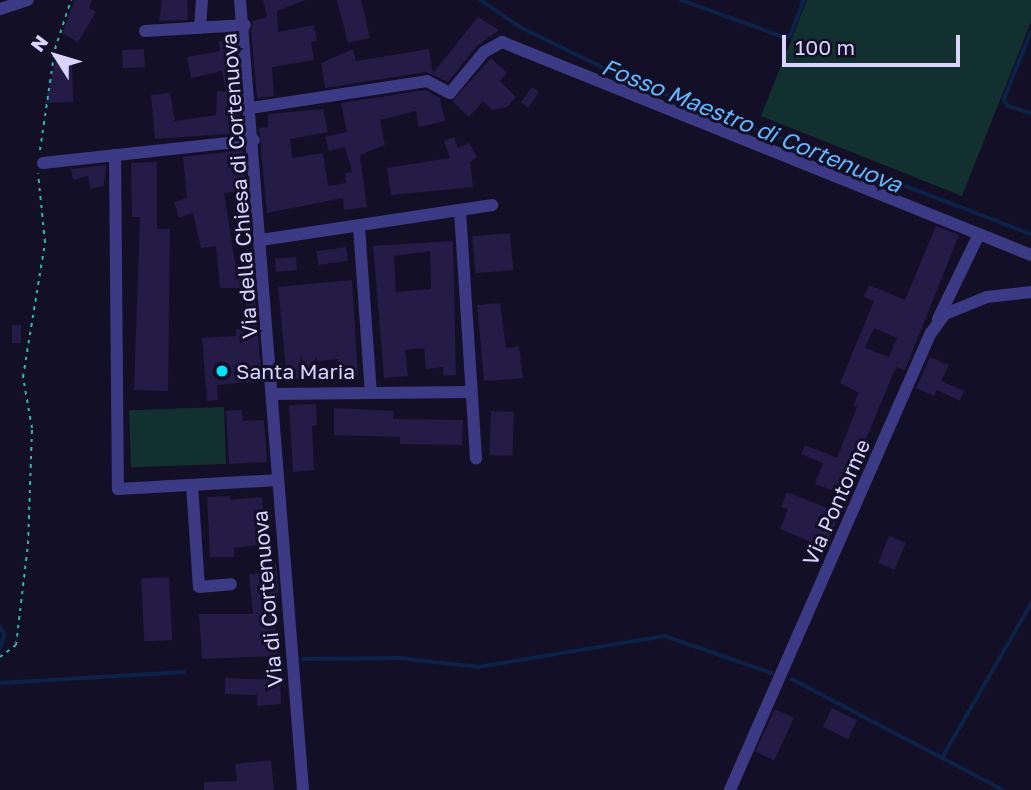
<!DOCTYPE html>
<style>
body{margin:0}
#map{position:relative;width:1031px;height:790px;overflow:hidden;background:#130f26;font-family:"Golos Text",sans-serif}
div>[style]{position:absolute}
.green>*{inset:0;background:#12302f;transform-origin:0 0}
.stream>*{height:3.5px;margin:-1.75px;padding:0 1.75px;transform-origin:1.75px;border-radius:1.75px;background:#0c2248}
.building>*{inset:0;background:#241b47;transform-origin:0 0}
.path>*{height:2px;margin-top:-1px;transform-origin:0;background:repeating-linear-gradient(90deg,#2fb8b0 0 3.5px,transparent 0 8.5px)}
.minor>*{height:12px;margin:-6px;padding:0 6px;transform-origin:6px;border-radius:6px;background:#3d3a85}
.dots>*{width:19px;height:19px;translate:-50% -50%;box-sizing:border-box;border:4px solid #130f26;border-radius:50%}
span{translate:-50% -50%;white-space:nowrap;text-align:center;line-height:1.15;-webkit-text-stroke:6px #130f26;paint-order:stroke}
.street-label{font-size:21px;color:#d9d4ff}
.poi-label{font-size:21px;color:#d9d4ff}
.left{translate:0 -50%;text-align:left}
.water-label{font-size:23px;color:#62b6ff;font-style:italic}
.north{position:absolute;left:21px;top:21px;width:70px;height:70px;-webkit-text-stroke:5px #130f26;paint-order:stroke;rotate:307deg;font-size:19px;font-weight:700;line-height:28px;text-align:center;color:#d9d4ff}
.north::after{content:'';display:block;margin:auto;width:24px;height:32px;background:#d9d4ff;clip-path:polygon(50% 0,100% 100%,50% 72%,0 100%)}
.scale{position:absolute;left:782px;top:35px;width:178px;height:32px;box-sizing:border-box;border:4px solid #d9d4ff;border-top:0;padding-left:9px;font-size:21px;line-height:24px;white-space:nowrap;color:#d9d4ff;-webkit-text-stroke:5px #130f26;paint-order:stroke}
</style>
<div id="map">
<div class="green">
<div style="clip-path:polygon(807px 0,1031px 0,1031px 22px,962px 196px,761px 116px)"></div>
<div style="left:224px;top:407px;width:57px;height:95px;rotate:88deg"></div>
</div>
<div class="stream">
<div style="left:481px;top:0;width:47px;rotate:34.7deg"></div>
<div style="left:520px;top:27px;width:126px;rotate:26deg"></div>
<div style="left:633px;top:82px;width:426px;rotate:20.9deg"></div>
<div style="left:681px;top:0;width:109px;rotate:19.8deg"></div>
<div style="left:784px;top:37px;width:6px;rotate:-9deg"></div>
<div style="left:790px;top:36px;width:39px;rotate:-69deg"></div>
<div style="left:1031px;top:33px;width:72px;rotate:111.9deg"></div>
<div style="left:1004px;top:100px;width:7px;rotate:56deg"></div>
<div style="left:1008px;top:106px;width:24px;rotate:17deg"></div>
<div style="left:0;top:626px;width:10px;rotate:61deg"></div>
<div style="left:5px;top:635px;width:16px;rotate:108deg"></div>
<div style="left:303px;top:659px;width:96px;rotate:-0.6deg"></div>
<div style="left:399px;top:658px;width:80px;rotate:6.5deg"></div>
<div style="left:478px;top:667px;width:190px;rotate:-9.4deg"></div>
<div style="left:665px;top:636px;width:113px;rotate:19.1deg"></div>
<div style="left:792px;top:679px;width:238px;rotate:27.7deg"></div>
<div style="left:0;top:683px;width:185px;rotate:-3.4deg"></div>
<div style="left:942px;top:758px;width:178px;rotate:-60deg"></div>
</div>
<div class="building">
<div style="clip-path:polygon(75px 0,92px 0,89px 8px,96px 12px,78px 42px,62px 33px)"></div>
<div style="clip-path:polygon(162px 0,187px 0,188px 20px,159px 21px)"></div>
<div style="clip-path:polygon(263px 0,306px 0,277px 11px,278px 32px,314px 25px,317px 41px,311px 42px,314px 60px,272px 67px,274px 96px,257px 98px,251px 31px,253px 21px,267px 17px)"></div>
<div style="clip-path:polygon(337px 0,361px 0,370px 38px,348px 43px)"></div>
<div style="clip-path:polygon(478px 17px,499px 30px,477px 46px,448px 82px,426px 72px,325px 88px,321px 63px,353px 49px,356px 61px,429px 49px,433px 73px)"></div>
<div style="clip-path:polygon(234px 39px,242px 133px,155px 139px,151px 95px,170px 93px,175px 121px,216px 115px,217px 91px,226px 92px,222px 71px,191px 78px,187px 57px,220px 51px,219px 41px)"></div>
<div style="left:144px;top:49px;width:18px;height:22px;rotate:87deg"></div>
<div style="clip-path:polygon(491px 58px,507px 73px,500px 81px,516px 97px,507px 107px,492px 110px,483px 101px,469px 117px,452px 101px)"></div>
<div style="clip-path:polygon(56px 60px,72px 60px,73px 102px,45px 103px)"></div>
<div style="left:532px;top:87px;width:9px;height:19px;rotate:36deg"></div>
<div style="clip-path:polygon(425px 90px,440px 98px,445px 121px,419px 127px,416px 111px,380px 120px,385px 145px,360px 155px,367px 207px,344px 210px,343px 198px,267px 213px,259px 128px,268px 127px,268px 114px,323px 109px,328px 132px,290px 139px,292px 158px,323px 153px,328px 186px,346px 183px,345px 173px,352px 172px,345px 147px,329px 151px,325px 137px,347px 132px,341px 103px)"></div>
<div style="clip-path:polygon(454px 137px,458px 148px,469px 143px,477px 157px,470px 162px,473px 187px,391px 195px,387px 168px,450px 158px,444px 141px)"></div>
<div style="clip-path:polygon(243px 150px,246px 190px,224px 193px,237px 275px,253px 273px,262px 381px,217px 385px,218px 400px,207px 401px,202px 338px,236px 336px,236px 329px,248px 328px,244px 288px,220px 288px,216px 246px,201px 248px,193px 213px,179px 218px,174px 202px,187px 198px,183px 157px)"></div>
<div style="clip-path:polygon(157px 162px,157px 229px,170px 229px,168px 391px,134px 390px,140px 217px,132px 217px,131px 163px)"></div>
<div style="clip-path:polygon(106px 165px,104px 186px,90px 189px,88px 176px,73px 180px,71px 169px)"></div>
<div style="clip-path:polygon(evenodd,936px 226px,959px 235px,905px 370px,896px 367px,843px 494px,815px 484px,823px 463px,801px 454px,805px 445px,837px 458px,857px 407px,853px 406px,859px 393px,840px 383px,874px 301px,864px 297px,869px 285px,905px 300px,936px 226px,874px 328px,897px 338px,889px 357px,865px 348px,874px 328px)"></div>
<div style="left:510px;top:233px;width:37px;height:38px;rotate:85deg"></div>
<div style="clip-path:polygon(evenodd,453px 241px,456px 375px,443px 376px,443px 367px,426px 369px,424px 348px,405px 350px,408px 376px,384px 378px,373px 246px,453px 241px,430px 251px,431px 289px,396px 292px,394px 256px,430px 251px)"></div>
<div style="left:346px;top:247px;width:14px;height:30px;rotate:82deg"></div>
<div style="left:296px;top:257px;width:13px;height:21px;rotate:86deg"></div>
<div style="clip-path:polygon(352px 280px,358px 376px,339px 377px,338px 359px,311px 362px,312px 378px,287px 379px,278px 287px)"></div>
<div style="clip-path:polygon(500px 303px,506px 348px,519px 346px,523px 378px,484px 381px,477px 305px)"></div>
<div style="left:12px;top:325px;width:9px;height:18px"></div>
<div style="clip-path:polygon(930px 357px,949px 365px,941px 381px,964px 391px,960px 401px,937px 390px,934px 396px,916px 388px)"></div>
<div style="clip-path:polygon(316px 404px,317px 425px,312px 426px,314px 470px,293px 472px,289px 405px)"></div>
<div style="clip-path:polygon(334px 408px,394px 411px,393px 419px,463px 420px,462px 445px,400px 444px,400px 437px,334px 435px)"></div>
<div style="clip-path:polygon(242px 410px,243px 421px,264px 420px,267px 462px,229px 464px,226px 411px)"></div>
<div style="left:491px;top:411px;width:23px;height:44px;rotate:2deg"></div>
<div style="clip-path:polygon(787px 492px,840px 513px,825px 548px,780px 529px,788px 509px,781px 507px)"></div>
<div style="clip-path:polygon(230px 496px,230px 500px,262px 497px,267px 544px,234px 548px,234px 557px,210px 557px,207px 497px)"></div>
<div style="left:889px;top:536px;width:18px;height:29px;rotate:22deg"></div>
<div style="clip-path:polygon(276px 563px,279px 596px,273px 597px,278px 656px,202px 659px,199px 614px,253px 614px,249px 574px,261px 573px,261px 565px)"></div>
<div style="left:169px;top:577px;width:63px;height:28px;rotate:87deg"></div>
<div style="clip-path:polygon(225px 678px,280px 680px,281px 704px,257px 706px,257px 695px,225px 694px)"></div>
<div style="left:832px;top:708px;width:28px;height:21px;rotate:26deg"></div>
<div style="left:775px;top:709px;width:21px;height:47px;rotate:25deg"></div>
<div style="clip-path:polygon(271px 760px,274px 790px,204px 790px,204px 782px,237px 781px,235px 764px)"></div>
</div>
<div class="path">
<div style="left:40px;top:150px;width:102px;rotate:-81.6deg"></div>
<div style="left:55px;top:49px;width:52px;rotate:-71.9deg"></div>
<div style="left:0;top:657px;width:20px;rotate:-37deg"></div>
<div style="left:16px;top:645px;width:102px;rotate:-83.2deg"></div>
<div style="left:28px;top:544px;width:116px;rotate:-88deg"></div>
<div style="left:32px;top:428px;width:52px;rotate:-100deg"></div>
<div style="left:23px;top:377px;width:137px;rotate:-80.7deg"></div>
<div style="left:45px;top:242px;width:69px;rotate:-95.8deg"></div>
</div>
<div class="minor">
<div style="left:240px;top:0;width:793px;rotate:85.44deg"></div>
<div style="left:0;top:9px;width:29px;rotate:-18deg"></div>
<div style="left:200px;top:28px;width:28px;rotate:-86deg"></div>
<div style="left:145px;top:31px;width:100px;rotate:-3.4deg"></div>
<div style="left:251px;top:108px;width:178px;rotate:-8.7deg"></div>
<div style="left:427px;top:81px;width:26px;rotate:28deg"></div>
<div style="left:450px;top:93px;width:53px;rotate:-50.3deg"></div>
<div style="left:484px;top:52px;width:21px;rotate:-29deg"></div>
<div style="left:502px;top:42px;width:514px;rotate:21.93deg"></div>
<div style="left:115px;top:155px;width:334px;rotate:89.5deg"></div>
<div style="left:118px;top:489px;width:159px;rotate:-3.2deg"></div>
<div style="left:43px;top:163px;width:212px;rotate:-6.2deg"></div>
<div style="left:460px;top:211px;width:248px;rotate:86.3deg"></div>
<div style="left:359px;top:227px;width:166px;rotate:85.9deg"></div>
<div style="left:261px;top:240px;width:234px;rotate:-8.6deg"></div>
<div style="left:938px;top:319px;width:94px;rotate:-64.2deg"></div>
<div style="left:979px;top:234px;width:56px;rotate:22deg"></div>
<div style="left:275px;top:394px;width:195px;rotate:-0.6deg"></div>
<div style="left:192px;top:485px;width:102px;rotate:86.1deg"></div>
<div style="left:199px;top:587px;width:32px;rotate:-5deg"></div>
<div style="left:730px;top:790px;width:499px;rotate:-66.3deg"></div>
<div style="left:931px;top:333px;width:24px;rotate:-54deg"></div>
<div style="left:945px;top:314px;width:45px;rotate:-22deg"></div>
<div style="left:987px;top:297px;width:44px;rotate:-6.5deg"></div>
</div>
<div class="dots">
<div style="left:222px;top:371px;background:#00e5ff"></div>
</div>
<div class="street-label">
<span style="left:239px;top:186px;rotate:-94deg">Via della Chiesa di Cortenuova</span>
<span style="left:836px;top:502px;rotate:-66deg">Via Pontorme</span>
<span style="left:267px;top:599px;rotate:-95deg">Via di Cortenuova</span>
</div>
<div class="poi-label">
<span class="left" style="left:236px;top:371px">Santa Maria</span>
</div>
<div class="water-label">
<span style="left:752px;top:125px;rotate:22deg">Fosso Maestro di Cortenuova</span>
</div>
<div class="north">N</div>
<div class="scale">100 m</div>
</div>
